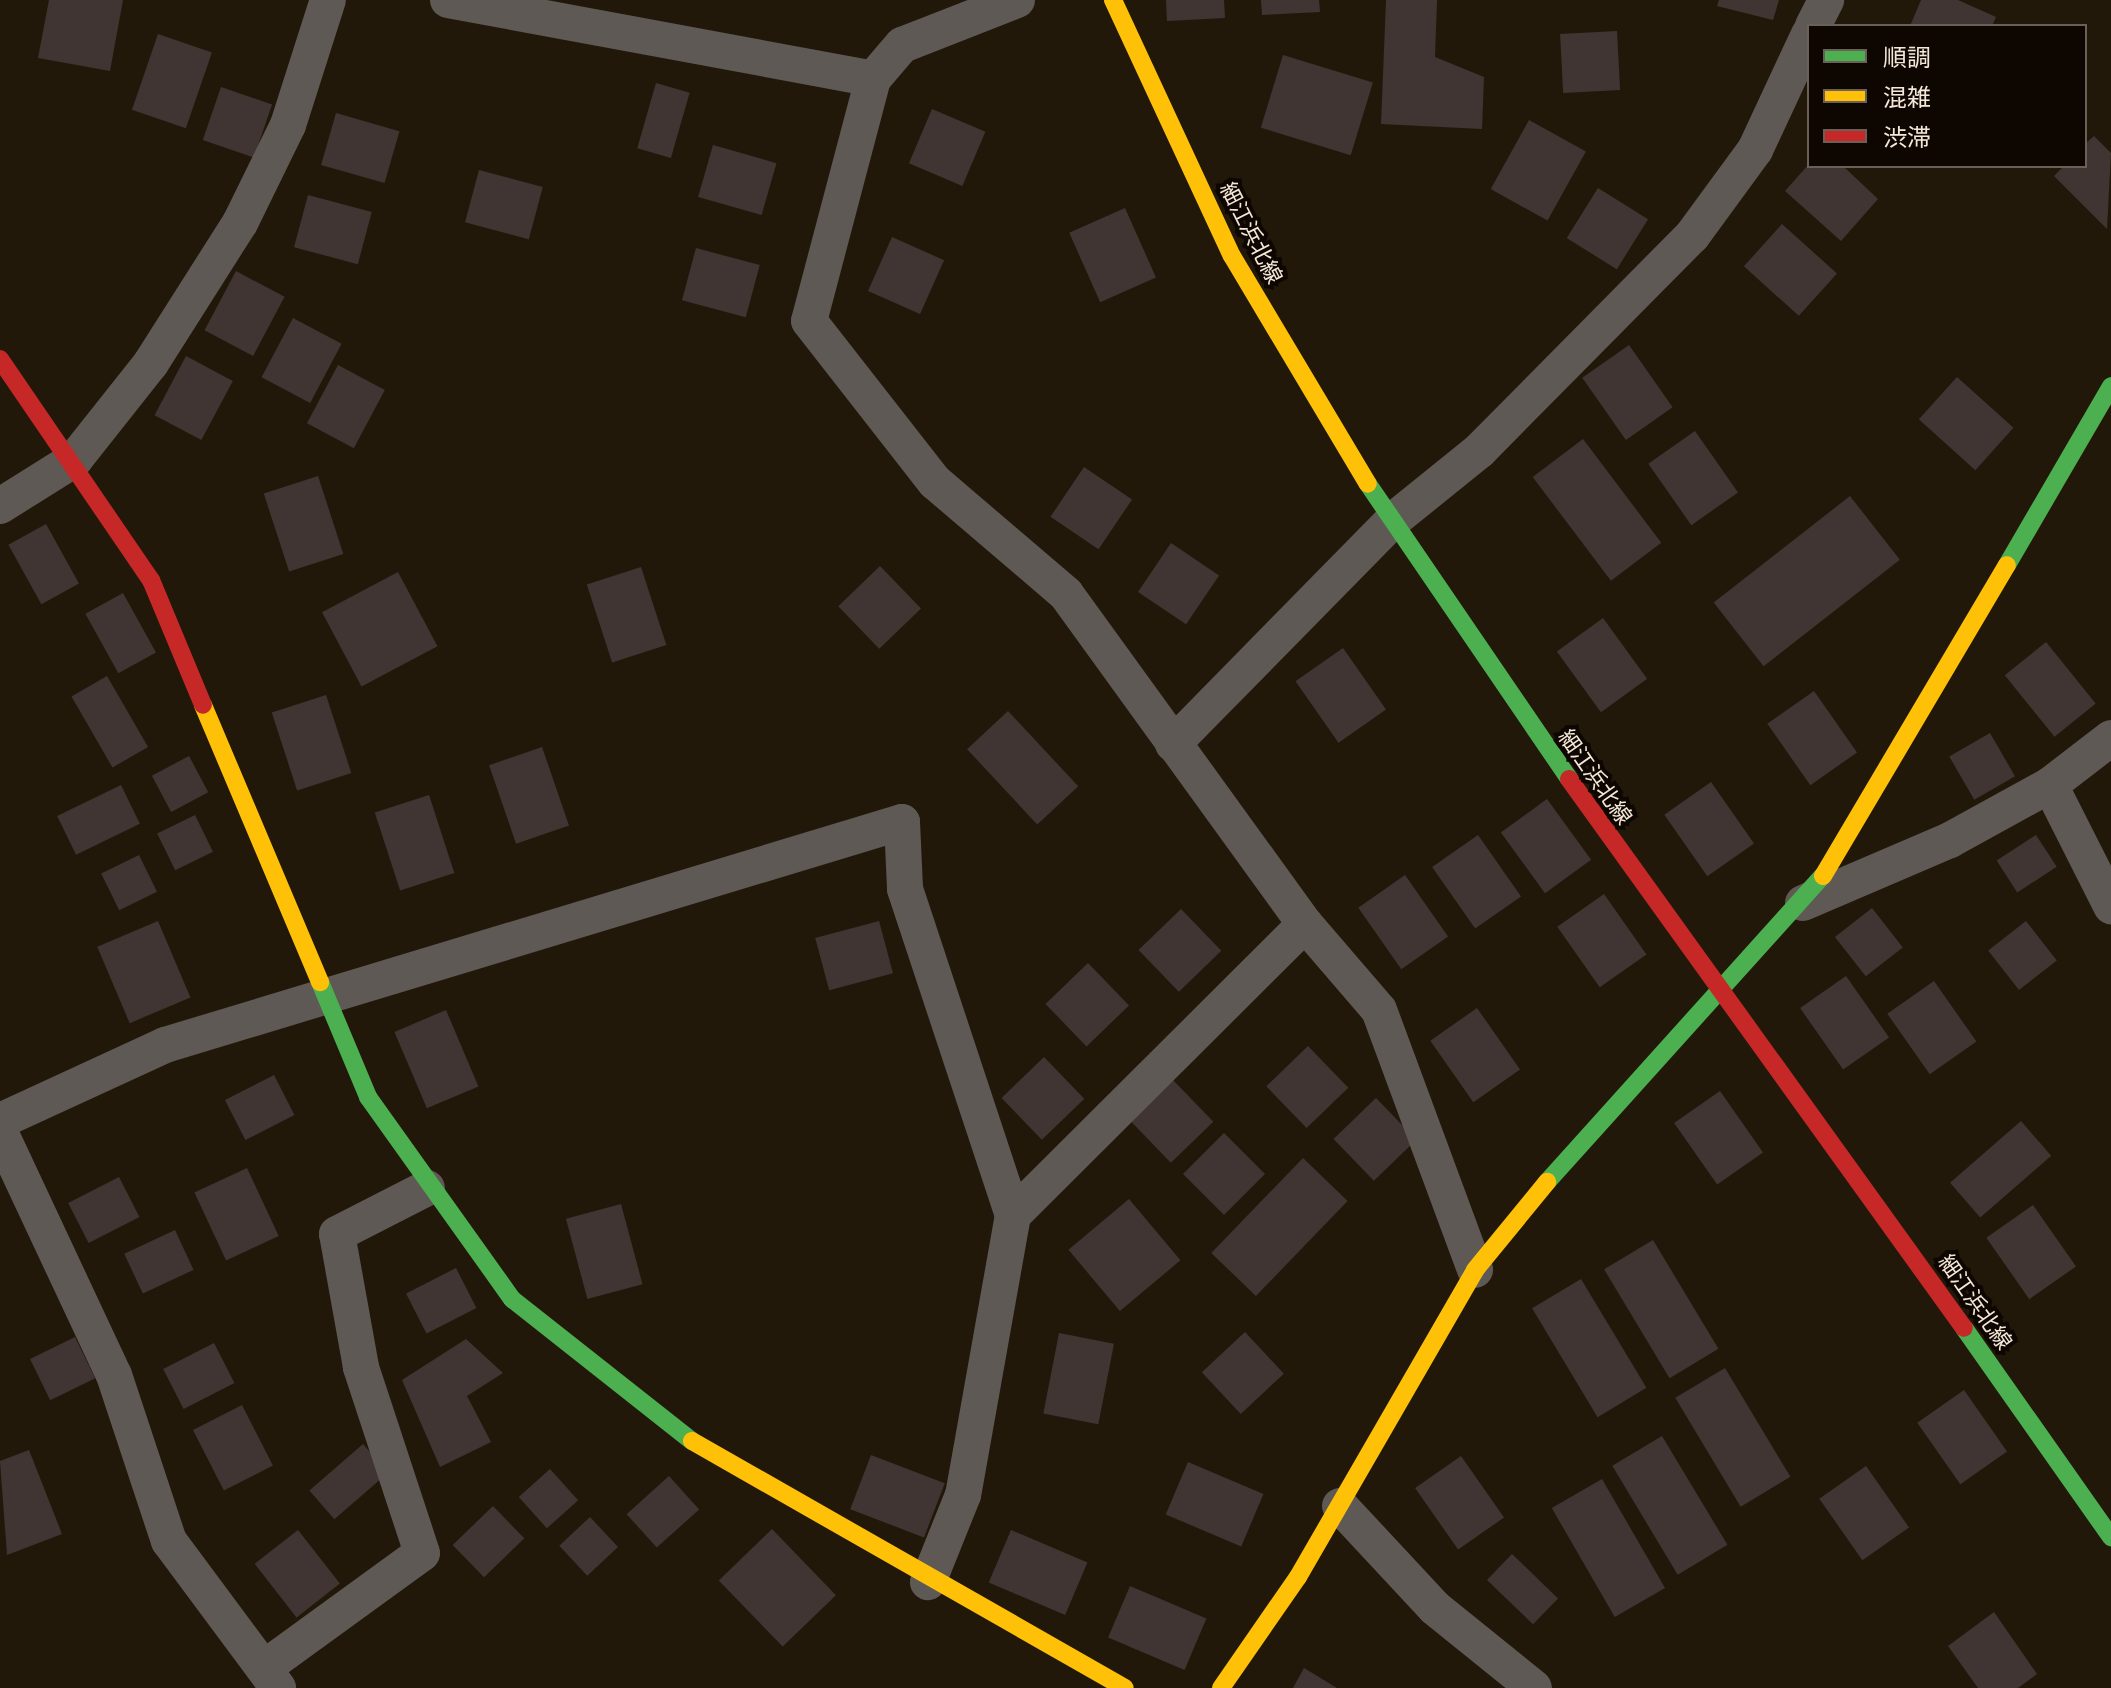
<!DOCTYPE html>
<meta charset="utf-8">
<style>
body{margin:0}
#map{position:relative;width:2111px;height:1688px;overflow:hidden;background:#22180a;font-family:"Titillium Web","Noto Sans JP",sans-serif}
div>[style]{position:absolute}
.building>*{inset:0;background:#403532;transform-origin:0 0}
.street>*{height:36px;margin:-18px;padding:0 18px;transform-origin:18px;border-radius:18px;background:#5e5955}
.fast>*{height:18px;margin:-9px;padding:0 9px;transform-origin:9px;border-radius:9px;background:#4caf50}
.slow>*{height:18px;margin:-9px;padding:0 9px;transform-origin:9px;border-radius:9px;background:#ffc107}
.jam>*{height:18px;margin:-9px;padding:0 9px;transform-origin:9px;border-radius:9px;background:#c62828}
span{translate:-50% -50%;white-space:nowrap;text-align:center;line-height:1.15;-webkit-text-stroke:8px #0e0601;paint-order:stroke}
.street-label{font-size:22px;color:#f5e8d9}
.legend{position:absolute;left:1807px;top:24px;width:280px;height:144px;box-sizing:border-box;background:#0e0601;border:2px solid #6a6057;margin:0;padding:10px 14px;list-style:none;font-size:24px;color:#f5e8d9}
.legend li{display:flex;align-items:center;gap:16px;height:40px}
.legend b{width:40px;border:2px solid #6a6057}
</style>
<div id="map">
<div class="building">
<div style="clip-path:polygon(49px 0,123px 0,110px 71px,38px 58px)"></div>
<div style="clip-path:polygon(1166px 0,1224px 0,1225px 18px,1167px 21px)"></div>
<div style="clip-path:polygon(1261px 0,1319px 0,1320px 12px,1262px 15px)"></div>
<div style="clip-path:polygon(1386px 0,1437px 0,1435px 57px,1484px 77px,1482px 129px,1381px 124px)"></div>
<div style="clip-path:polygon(1719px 0,1779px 0,1773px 20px,1717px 6px)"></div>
<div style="clip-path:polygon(1921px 0,1958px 0,1996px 17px,1992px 26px,1910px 26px)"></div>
<div style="left:1617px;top:31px;width:59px;height:57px;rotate:87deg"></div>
<div style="left:158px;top:34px;width:57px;height:80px;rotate:19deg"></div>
<div style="left:1283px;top:55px;width:94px;height:76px;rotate:17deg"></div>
<div style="left:656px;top:83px;width:35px;height:68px;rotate:16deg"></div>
<div style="left:221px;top:87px;width:54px;height:56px;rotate:19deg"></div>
<div style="left:932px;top:109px;width:58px;height:59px;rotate:23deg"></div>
<div style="left:336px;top:113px;width:66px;height:54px;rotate:16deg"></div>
<div style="left:1529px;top:120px;width:65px;height:79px;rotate:29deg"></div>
<div style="clip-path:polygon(2094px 136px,2111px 153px,2107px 229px,2054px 176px,2064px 166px,2085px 166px,2085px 144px)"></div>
<div style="left:713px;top:145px;width:66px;height:54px;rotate:16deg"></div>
<div style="clip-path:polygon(1809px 164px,1843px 166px,1878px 199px,1841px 241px,1785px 191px)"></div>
<div style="left:479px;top:170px;width:66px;height:54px;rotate:15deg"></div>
<div style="left:1598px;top:188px;width:59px;height:59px;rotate:32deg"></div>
<div style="left:308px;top:195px;width:66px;height:54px;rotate:15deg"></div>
<div style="left:1125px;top:208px;width:76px;height:61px;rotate:66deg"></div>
<div style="left:1782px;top:224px;width:74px;height:57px;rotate:42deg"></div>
<div style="left:892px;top:237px;width:57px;height:59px;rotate:24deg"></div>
<div style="left:696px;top:248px;width:66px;height:54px;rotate:15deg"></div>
<div style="left:236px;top:271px;width:55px;height:67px;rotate:28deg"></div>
<div style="left:293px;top:318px;width:55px;height:67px;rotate:28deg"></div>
<div style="left:1629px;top:345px;width:76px;height:57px;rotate:55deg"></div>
<div style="left:186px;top:356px;width:53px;height:67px;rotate:28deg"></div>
<div style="left:338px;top:365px;width:53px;height:66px;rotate:28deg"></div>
<div style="left:1957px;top:377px;width:76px;height:57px;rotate:42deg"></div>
<div style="left:1695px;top:431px;width:75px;height:57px;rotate:55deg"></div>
<div style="left:1583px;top:439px;width:130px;height:63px;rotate:53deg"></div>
<div style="left:1084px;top:467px;width:58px;height:60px;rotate:34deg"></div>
<div style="left:318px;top:476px;width:82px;height:57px;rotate:72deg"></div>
<div style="left:1850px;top:496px;width:81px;height:173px;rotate:52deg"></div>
<div style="left:46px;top:524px;width:68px;height:43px;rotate:61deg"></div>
<div style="left:1171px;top:543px;width:58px;height:59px;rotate:34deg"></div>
<div style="left:880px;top:566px;width:59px;height:58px;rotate:46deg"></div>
<div style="left:641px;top:567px;width:82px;height:57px;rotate:72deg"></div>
<div style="left:398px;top:572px;width:84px;height:86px;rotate:62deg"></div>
<div style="left:123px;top:593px;width:68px;height:43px;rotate:61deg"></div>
<div style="left:1603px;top:618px;width:75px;height:57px;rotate:54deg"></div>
<div style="left:2046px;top:642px;width:79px;height:53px;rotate:51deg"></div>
<div style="left:1343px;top:648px;width:75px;height:58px;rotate:55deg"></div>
<div style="left:107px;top:676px;width:82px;height:41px;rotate:60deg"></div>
<div style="left:1814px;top:691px;width:75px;height:57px;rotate:55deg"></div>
<div style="left:326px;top:695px;width:82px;height:57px;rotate:72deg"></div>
<div style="left:1008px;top:711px;width:103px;height:56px;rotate:47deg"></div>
<div style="left:1990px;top:733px;width:50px;height:47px;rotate:60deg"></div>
<div style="left:542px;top:747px;width:83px;height:56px;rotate:71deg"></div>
<div style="left:189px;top:756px;width:41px;height:42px;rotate:62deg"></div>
<div style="left:1711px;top:782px;width:75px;height:57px;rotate:55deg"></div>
<div style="left:121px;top:785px;width:43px;height:71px;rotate:64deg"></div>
<div style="left:429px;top:795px;width:82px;height:57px;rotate:72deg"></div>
<div style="left:1547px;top:799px;width:75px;height:57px;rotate:54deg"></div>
<div style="left:195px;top:815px;width:41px;height:42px;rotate:64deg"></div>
<div style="left:1478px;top:835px;width:75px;height:56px;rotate:55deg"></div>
<div style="left:2036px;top:835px;width:38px;height:47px;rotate:57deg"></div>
<div style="left:139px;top:855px;width:41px;height:42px;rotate:64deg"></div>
<div style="left:1405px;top:875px;width:75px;height:57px;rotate:55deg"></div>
<div style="left:1604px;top:894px;width:74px;height:57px;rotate:55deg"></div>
<div style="left:1872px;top:908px;width:50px;height:47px;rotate:52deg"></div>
<div style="left:1181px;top:909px;width:58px;height:59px;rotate:46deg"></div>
<div style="left:158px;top:921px;width:83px;height:66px;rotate:67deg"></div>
<div style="left:879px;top:921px;width:54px;height:66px;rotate:75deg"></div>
<div style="left:2026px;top:921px;width:50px;height:48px;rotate:52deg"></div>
<div style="left:1088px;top:963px;width:59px;height:59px;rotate:46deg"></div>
<div style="left:1846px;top:976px;width:75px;height:56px;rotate:55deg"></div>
<div style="left:1934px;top:981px;width:74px;height:57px;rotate:55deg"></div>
<div style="left:1477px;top:1008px;width:75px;height:57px;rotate:55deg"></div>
<div style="left:446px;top:1010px;width:83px;height:56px;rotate:67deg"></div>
<div style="left:1308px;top:1046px;width:58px;height:58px;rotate:46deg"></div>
<div style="left:1044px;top:1057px;width:58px;height:59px;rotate:46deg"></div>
<div style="left:274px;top:1075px;width:45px;height:55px;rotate:63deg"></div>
<div style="left:1173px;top:1080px;width:58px;height:59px;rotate:46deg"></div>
<div style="left:1720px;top:1091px;width:75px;height:56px;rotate:55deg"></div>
<div style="left:1376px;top:1098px;width:58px;height:59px;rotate:46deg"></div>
<div style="left:2021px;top:1121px;width:46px;height:94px;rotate:49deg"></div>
<div style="left:1224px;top:1133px;width:58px;height:58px;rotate:45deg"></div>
<div style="left:1303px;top:1158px;width:62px;height:132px;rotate:44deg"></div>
<div style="left:247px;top:1168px;width:75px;height:58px;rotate:65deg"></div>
<div style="left:119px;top:1177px;width:45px;height:57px;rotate:63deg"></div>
<div style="left:1129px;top:1199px;width:80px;height:79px;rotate:50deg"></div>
<div style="left:621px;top:1204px;width:83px;height:57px;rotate:75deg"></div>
<div style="left:2033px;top:1205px;width:75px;height:57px;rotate:55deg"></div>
<div style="left:175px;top:1230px;width:44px;height:56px;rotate:65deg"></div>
<div style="left:1653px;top:1240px;width:127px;height:57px;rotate:59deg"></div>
<div style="left:456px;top:1268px;width:45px;height:56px;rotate:63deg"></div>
<div style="left:1581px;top:1279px;width:127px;height:57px;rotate:59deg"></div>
<div style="left:1245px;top:1332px;width:57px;height:59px;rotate:47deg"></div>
<div style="left:1059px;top:1333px;width:56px;height:82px;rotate:11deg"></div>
<div style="left:75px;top:1337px;width:46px;height:50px;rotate:64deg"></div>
<div style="clip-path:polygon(466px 1339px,503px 1373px,467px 1396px,491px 1442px,440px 1467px,402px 1380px)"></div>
<div style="left:214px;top:1343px;width:45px;height:57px;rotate:63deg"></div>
<div style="left:1725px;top:1368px;width:127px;height:58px;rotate:59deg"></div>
<div style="left:1964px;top:1390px;width:75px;height:57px;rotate:55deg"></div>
<div style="left:242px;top:1405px;width:68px;height:55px;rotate:63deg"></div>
<div style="left:1662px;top:1436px;width:127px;height:58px;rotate:59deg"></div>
<div style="left:363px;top:1444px;width:38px;height:71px;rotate:49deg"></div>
<div style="clip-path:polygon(29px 1450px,62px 1534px,7px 1555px,0 1461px)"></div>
<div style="left:871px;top:1455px;width:79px;height:58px;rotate:21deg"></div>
<div style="left:1461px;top:1456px;width:75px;height:56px;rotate:55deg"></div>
<div style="left:1188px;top:1462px;width:82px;height:57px;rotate:23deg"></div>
<div style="left:1866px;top:1466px;width:75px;height:57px;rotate:55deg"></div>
<div style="left:550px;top:1469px;width:42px;height:42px;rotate:48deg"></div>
<div style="left:669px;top:1476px;width:45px;height:57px;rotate:48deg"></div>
<div style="left:1602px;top:1479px;width:126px;height:58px;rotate:60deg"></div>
<div style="left:493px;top:1506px;width:45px;height:56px;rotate:46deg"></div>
<div style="left:590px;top:1517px;width:41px;height:42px;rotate:47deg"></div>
<div style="left:772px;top:1529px;width:92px;height:74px;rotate:46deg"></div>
<div style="left:298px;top:1530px;width:68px;height:55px;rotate:52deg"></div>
<div style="left:1011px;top:1530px;width:83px;height:57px;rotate:23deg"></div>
<div style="left:1512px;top:1554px;width:64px;height:36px;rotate:44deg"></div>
<div style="left:1130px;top:1586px;width:83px;height:56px;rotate:23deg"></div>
<div style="clip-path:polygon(1994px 1612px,2037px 1674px,2018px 1688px,1978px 1688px,1948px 1646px)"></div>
<div style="clip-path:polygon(1304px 1668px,1337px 1688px,1293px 1688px)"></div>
</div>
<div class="street">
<div style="left:448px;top:0;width:432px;rotate:10.5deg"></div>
<div style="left:1017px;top:0;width:123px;rotate:158.6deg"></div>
<div style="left:902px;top:45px;width:45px;rotate:130.5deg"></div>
<div style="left:873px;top:79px;width:250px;rotate:104.8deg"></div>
<div style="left:809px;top:321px;width:204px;rotate:52deg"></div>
<div style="left:935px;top:482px;width:172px;rotate:40.5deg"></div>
<div style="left:1066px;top:594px;width:407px;rotate:54.1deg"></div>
<div style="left:1305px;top:924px;width:113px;rotate:49.3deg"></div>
<div style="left:1379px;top:1010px;width:277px;rotate:69.7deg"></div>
<div style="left:1813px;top:26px;width:29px;rotate:-63deg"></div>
<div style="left:0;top:506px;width:89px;rotate:-32.1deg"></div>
<div style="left:75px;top:459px;width:122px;rotate:-51.6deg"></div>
<div style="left:151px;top:363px;width:166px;rotate:-57.6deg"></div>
<div style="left:240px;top:223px;width:109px;rotate:-63.9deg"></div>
<div style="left:288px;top:125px;width:131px;rotate:-72.3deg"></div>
<div style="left:1173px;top:744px;width:311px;rotate:-45.5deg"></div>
<div style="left:1391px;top:522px;width:113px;rotate:-38.9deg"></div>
<div style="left:1479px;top:451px;width:303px;rotate:-45.3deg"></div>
<div style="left:1692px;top:236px;width:107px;rotate:-53.8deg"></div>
<div style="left:1755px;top:150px;width:128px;rotate:-65deg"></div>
<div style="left:2050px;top:785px;width:136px;rotate:63.2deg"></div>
<div style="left:1803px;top:903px;width:160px;rotate:-23.2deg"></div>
<div style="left:1950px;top:840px;width:114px;rotate:-28.8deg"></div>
<div style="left:2050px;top:785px;width:77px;rotate:-37.6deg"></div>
<div style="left:0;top:1121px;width:182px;rotate:-24.7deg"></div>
<div style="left:165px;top:1045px;width:770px;rotate:-16.83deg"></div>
<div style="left:902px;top:822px;width:67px;rotate:87.4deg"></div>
<div style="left:905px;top:889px;width:343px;rotate:71.7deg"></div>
<div style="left:1013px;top:1215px;width:284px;rotate:100.1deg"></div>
<div style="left:963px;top:1495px;width:94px;rotate:111.9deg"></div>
<div style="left:0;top:1132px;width:268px;rotate:64.9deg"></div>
<div style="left:114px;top:1375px;width:175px;rotate:71.7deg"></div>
<div style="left:169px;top:1541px;width:183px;rotate:53.4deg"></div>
<div style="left:1013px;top:1215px;width:412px;rotate:-44.9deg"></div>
<div style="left:1340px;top:1506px;width:139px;rotate:47deg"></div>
<div style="left:1435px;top:1608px;width:127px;rotate:38.9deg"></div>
<div style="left:264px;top:1668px;width:195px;rotate:-36deg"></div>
<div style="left:422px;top:1553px;width:196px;rotate:-108.2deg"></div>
<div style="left:361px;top:1367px;width:135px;rotate:-100.2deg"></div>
<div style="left:337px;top:1234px;width:101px;rotate:-27.1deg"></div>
</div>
<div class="fast">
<div style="left:1368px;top:484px;width:357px;rotate:55.7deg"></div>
<div style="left:2007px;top:565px;width:207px;rotate:-59.8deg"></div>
<div style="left:320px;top:982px;width:125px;rotate:67.3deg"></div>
<div style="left:368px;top:1097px;width:248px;rotate:54.5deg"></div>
<div style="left:512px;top:1299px;width:229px;rotate:38.3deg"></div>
<div style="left:1547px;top:1182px;width:412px;rotate:-48deg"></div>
<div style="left:1964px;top:1328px;width:256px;rotate:54.9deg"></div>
</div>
<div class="slow">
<div style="left:1113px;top:0;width:282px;rotate:65.1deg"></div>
<div style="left:1232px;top:256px;width:265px;rotate:59.2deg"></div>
<div style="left:203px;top:705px;width:301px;rotate:67.1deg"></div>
<div style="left:1823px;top:876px;width:361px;rotate:-59.4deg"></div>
<div style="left:692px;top:1441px;width:498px;rotate:29.7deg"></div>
<div style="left:1221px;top:1688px;width:135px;rotate:-55.3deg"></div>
<div style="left:1298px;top:1577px;width:354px;rotate:-60deg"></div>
<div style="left:1475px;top:1270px;width:114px;rotate:-50.7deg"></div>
</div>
<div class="jam">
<div style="left:0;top:359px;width:268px;rotate:55.7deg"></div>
<div style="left:151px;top:580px;width:135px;rotate:67.4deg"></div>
<div style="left:1569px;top:779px;width:676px;rotate:54.27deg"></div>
</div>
<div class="street-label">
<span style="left:1251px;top:233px;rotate:63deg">細江浜北線</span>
<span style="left:1595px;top:777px;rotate:55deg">細江浜北線</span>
<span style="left:1975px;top:1302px;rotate:55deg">細江浜北線</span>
</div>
<ul class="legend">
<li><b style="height:10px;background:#4caf50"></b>順調</li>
<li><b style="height:10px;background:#ffc107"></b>混雑</li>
<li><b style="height:10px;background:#c62828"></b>渋滞</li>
</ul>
</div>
